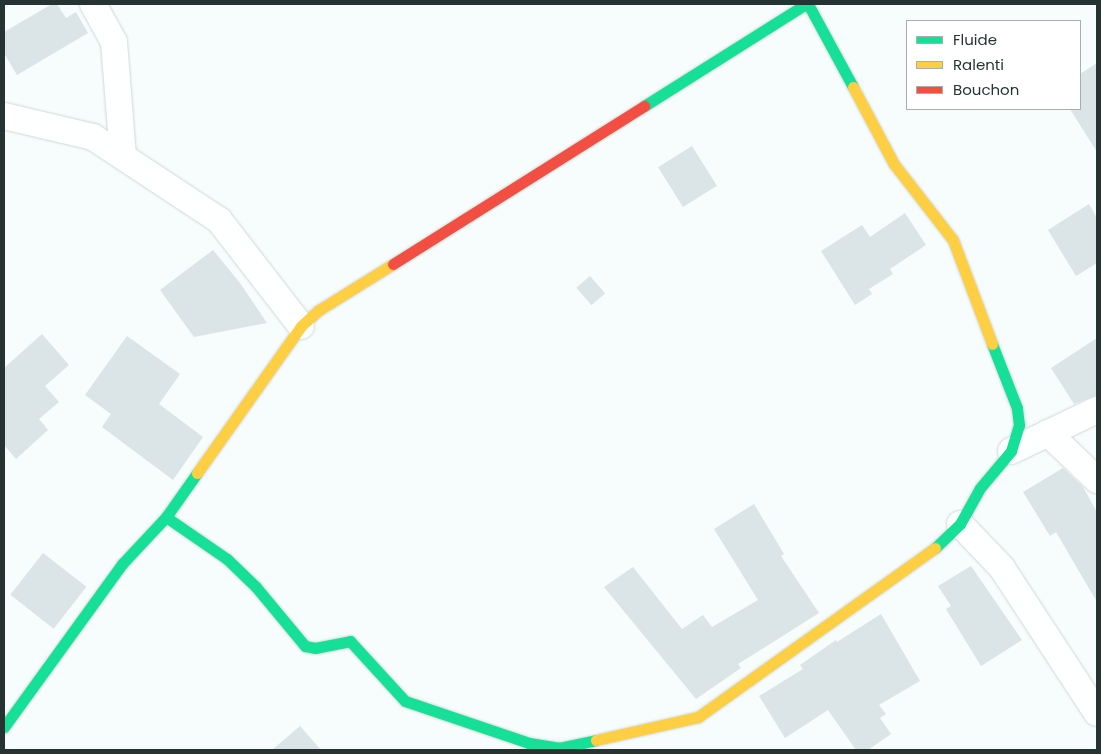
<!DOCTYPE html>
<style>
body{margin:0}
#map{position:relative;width:1101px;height:754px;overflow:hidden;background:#f7fcfc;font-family:Poppins,sans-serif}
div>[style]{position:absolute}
.building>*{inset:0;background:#dbe4e6;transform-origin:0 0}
.roads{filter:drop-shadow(0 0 1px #cfd8d8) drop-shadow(0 0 1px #cfd8d8)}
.street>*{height:26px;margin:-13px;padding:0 13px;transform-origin:13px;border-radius:13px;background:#feffff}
.fast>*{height:11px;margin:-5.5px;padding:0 5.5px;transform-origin:5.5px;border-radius:5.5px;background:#16e098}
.slow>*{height:11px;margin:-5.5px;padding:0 5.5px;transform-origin:5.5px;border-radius:5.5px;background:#ffcf43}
.jam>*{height:11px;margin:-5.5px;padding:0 5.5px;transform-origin:5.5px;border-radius:5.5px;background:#f24e42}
span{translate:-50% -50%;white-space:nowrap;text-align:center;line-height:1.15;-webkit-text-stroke:5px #fff;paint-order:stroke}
.frame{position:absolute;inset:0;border:5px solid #253333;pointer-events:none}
.legend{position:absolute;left:906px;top:20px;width:175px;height:90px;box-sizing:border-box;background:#fff;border:1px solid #a8adad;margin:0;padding:6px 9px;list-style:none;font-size:15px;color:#253333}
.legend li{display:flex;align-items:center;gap:10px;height:25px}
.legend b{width:25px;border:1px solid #a8adad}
</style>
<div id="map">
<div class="building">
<div style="clip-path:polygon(52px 4px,57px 4px,66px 18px,76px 12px,88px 33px,17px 75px,4px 53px,4px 32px)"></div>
<div style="clip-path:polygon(1097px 63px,1097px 152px,1070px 109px,1080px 109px,1080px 74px)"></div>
<div style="left:692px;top:146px;width:47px;height:40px;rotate:58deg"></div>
<div style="clip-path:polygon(1089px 204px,1097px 218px,1097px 263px,1076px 276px,1048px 230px)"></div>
<div style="clip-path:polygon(905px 213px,926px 245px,890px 269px,893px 274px,869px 289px,872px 294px,855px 305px,821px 251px,862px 225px,870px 237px)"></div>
<div style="clip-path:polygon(213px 250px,240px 283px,267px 323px,194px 337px,160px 290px)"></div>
<div style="left:590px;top:276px;width:23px;height:18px;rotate:49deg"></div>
<div style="clip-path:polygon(42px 334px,69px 365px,45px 386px,59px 402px,39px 419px,48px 430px,16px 459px,4px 445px,4px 368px)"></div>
<div style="clip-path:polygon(127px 336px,180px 374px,159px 404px,203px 437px,173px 480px,102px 427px,111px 414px,85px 395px)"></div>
<div style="clip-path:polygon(1097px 338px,1097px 395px,1074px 404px,1051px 368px)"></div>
<div style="clip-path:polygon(1063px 468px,1083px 487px,1097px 512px,1097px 602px,1056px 532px,1050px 536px,1023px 492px)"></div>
<div style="clip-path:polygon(754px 504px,784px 554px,781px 556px,819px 613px,738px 664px,741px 668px,696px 699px,604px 587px,633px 567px,682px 629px,703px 615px,712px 627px,758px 600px,714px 529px)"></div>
<div style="left:43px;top:553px;width:55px;height:53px;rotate:38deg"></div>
<div style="clip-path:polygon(971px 566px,1022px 640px,981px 666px,946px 609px,951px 606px,938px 586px)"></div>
<div style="clip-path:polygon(881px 614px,920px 681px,879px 705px,886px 714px,880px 718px,891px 734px,868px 750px,856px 750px,828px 710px,785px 738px,759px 696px,803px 669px,800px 665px,836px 640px,837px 642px)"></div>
<div style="clip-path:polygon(300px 726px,321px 750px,272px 750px)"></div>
</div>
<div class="roads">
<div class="street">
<div style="left:93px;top:4px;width:43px;rotate:61.1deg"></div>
<div style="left:114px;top:42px;width:114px;rotate:85.5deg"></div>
<div style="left:4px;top:116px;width:91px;rotate:13.3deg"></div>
<div style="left:93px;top:137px;width:151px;rotate:33.4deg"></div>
<div style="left:219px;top:220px;width:134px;rotate:52.3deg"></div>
<div style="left:1048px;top:433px;width:68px;rotate:43.8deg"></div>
<div style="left:1011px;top:451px;width:95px;rotate:-25.5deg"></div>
<div style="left:960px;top:524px;width:61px;rotate:46.3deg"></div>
<div style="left:1002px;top:568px;width:173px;rotate:56.8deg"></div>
</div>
<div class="fast">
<div style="left:808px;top:4px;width:94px;rotate:61.5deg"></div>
<div style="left:644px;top:106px;width:191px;rotate:-32.2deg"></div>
<div style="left:166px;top:517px;width:74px;rotate:34.5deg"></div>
<div style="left:227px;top:559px;width:40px;rotate:44deg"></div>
<div style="left:256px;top:587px;width:77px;rotate:50.3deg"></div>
<div style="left:305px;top:646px;width:10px;rotate:11deg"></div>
<div style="left:315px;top:648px;width:36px;rotate:-11deg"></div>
<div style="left:350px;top:641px;width:81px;rotate:47.5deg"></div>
<div style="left:405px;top:701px;width:131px;rotate:18.7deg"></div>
<div style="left:529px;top:743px;width:30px;rotate:9deg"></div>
<div style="left:559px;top:748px;width:38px;rotate:-12deg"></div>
<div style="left:935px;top:548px;width:35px;rotate:-44deg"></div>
<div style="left:960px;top:524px;width:41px;rotate:-60.9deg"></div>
<div style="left:980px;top:488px;width:48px;rotate:-50deg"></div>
<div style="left:1011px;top:451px;width:27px;rotate:-73deg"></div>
<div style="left:1019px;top:425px;width:17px;rotate:-97deg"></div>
<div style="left:1017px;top:408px;width:69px;rotate:-111.3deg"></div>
<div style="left:4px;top:727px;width:201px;rotate:-54.1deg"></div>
<div style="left:122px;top:564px;width:64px;rotate:-46.9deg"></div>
<div style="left:166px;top:517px;width:54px;rotate:-54.8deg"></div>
</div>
<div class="slow">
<div style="left:853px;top:87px;width:87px;rotate:62deg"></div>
<div style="left:894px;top:164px;width:96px;rotate:52.2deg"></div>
<div style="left:953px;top:240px;width:111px;rotate:69.4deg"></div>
<div style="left:197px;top:473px;width:180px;rotate:-54.7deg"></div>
<div style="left:301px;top:326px;width:24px;rotate:-42deg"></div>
<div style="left:319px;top:310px;width:87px;rotate:-31.9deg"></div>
<div style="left:596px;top:740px;width:105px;rotate:-12.7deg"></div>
<div style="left:698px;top:717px;width:291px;rotate:-35.5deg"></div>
</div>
<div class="jam">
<div style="left:393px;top:264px;width:297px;rotate:-32.2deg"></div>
</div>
</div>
<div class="frame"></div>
<ul class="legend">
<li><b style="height:6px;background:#16e098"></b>Fluide</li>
<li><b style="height:6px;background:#ffcf43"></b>Ralenti</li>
<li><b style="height:6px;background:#f24e42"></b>Bouchon</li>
</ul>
</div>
